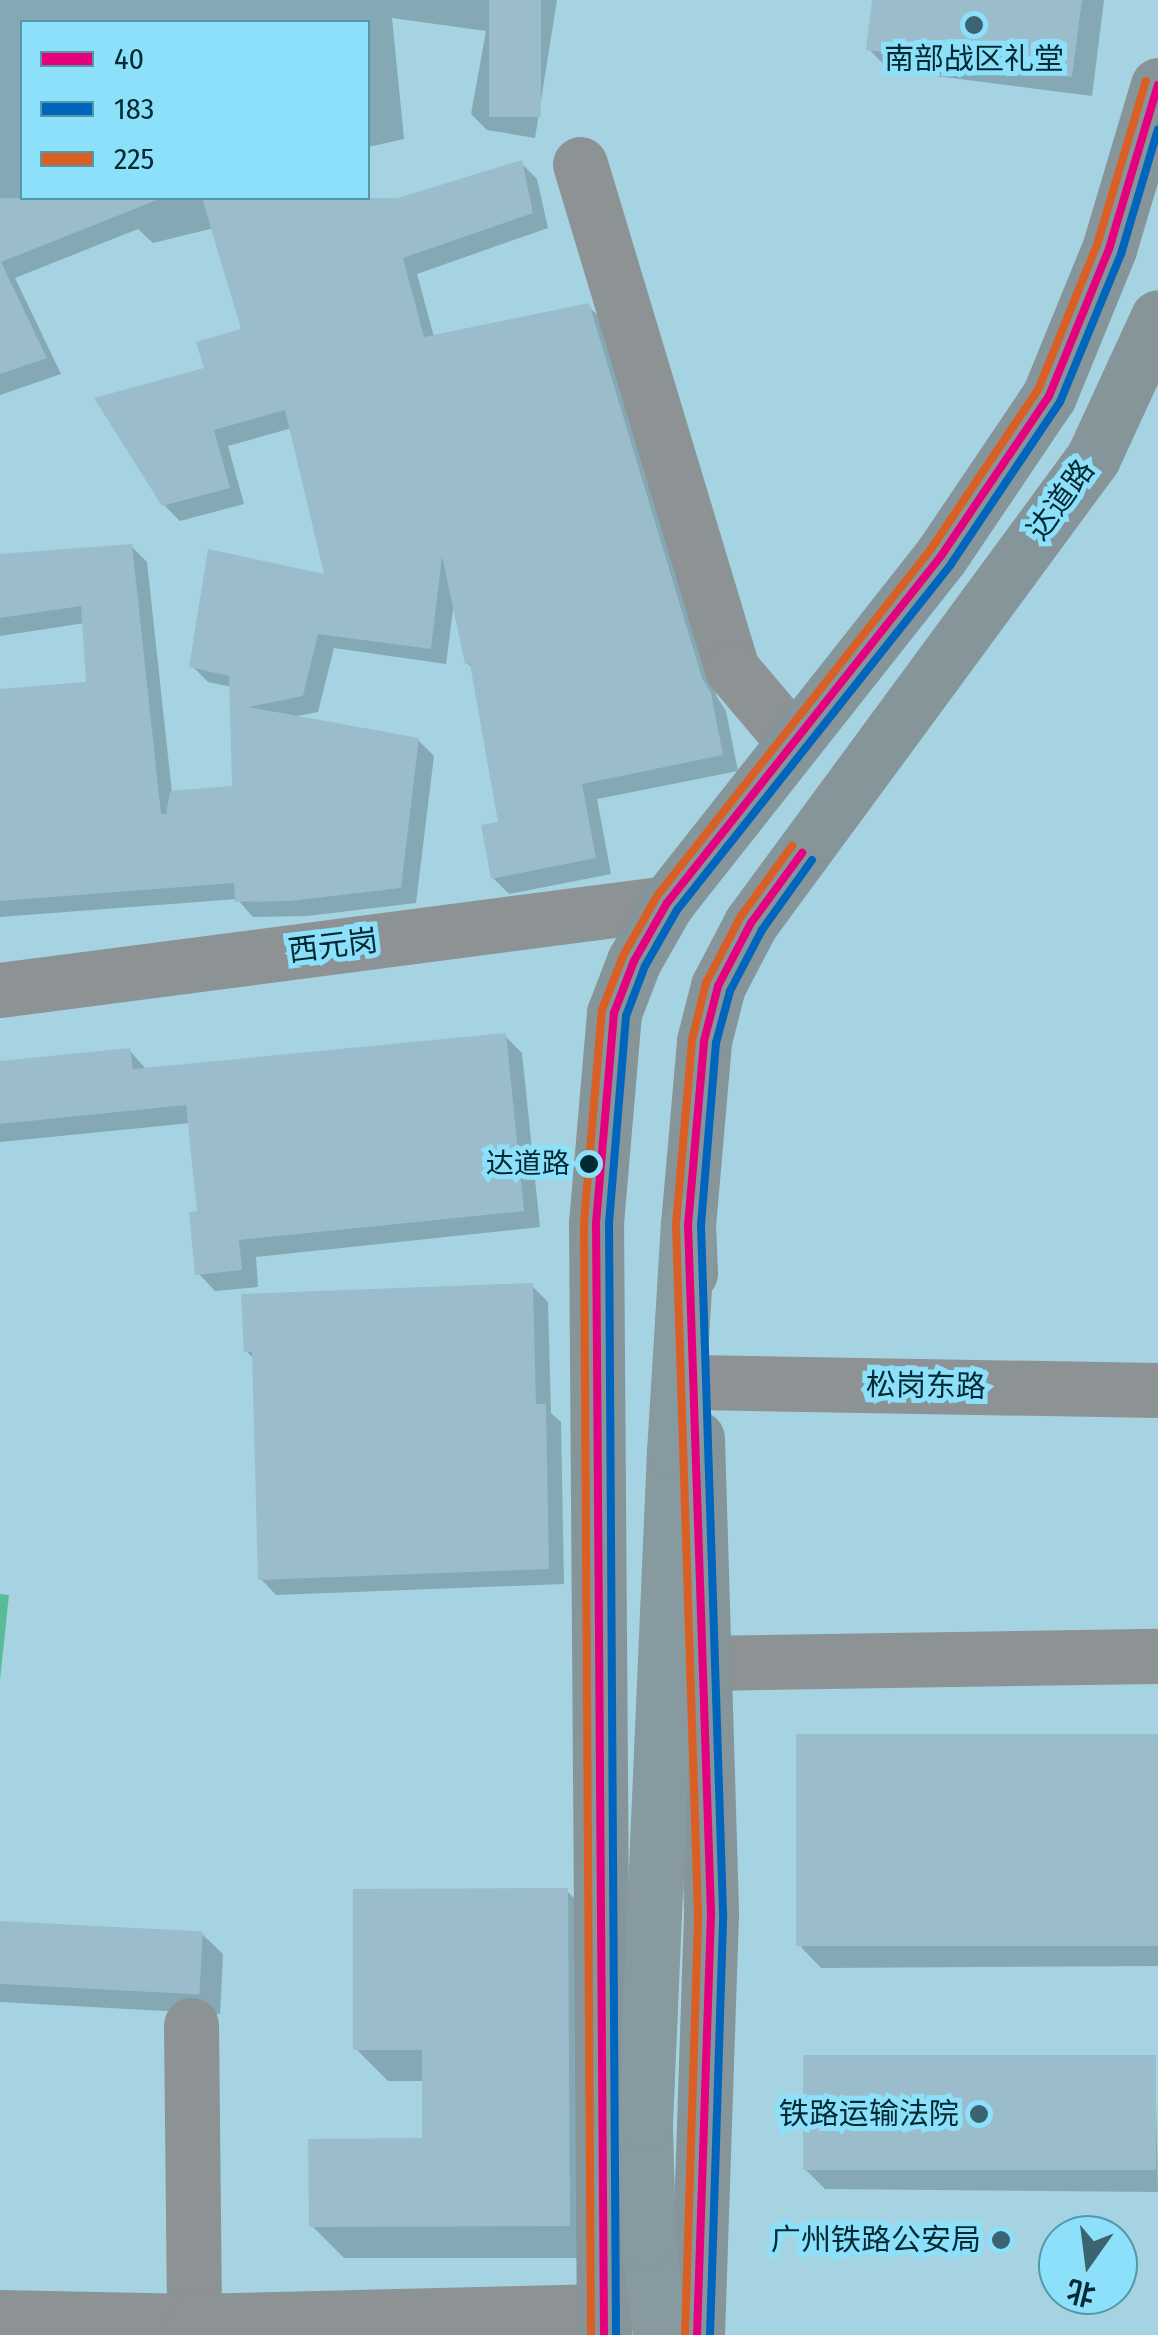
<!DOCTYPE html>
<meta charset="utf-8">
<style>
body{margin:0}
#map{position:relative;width:1158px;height:2335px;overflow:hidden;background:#a5d3e1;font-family:"Fira Sans Condensed","Noto Sans SC",sans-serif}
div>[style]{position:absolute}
.water>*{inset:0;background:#59bc99;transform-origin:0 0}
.shadow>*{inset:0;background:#0003}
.building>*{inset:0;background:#9bbccb;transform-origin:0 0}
.minor>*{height:55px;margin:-27.5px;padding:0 27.5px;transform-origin:27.5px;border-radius:27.5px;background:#8d9294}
.major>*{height:55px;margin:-27.5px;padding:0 27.5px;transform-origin:27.5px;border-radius:27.5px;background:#86959a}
.highway>*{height:55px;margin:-27.5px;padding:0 27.5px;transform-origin:27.5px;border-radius:27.5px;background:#869aa0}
.bus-1>*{height:8px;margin:-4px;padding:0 4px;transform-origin:4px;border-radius:4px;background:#e5007d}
.bus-2>*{height:8px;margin:-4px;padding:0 4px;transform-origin:4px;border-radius:4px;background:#0065bd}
.bus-3>*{height:8px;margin:-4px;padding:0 4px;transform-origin:4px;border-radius:4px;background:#da5f24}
.dots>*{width:28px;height:28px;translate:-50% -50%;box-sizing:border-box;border:5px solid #8ce0fa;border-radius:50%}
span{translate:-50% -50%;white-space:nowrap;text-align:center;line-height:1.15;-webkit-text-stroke:10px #8ce0fa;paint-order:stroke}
.bus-label{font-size:28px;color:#032933}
.right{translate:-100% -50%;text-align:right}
.poi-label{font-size:30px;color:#032933}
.street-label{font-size:30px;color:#032933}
.legend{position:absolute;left:20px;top:20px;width:350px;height:180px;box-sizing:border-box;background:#8ce0fa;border:2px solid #5597aa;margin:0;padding:12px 18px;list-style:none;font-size:30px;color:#032933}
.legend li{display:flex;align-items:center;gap:20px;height:50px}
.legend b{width:50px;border:2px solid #5597aa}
.north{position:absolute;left:1038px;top:2215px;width:100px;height:100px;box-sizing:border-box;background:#8ce0fa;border:2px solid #5597aa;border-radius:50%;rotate:194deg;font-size:28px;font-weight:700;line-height:40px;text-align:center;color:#032933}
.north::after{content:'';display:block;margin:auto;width:35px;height:45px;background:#3c6470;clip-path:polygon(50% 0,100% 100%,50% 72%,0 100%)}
</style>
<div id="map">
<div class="water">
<div style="left:0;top:1594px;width:9px;height:160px;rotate:6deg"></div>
</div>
<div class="shadow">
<div style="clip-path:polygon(0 0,557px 0,535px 138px,487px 130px,471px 114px,486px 31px,392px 18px,404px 139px,368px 147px,368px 22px,22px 22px,22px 198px,337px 198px,343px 217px,521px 163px,537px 179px,548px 228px,417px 274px,434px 337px,588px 306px,605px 322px,717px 697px,726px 711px,738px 771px,597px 799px,611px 874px,509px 894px,493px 878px,501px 824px,474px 669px,467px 663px,454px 602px,446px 664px,334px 648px,318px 712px,292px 717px,418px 740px,434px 756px,416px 903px,307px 916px,253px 917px,237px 899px,0 917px,0 692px,89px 685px,85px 623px,0 636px,0 556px,131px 546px,147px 562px,172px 793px,234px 788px,232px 687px,208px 682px,192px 666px,328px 577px,292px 428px,228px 446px,244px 504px,180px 521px,164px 505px,207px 369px,244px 331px,214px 228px,153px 243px,138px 229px,15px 278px,61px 374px,0 395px)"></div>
<div style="clip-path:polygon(875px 0,1104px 0,1092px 96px,889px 70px,869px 49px)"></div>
<div style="clip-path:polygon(505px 1036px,522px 1053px,540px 1227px,256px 1257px,258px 1287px,215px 1291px,198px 1273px,200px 1213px,191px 1123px,0 1142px,0 1063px,129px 1050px,147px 1070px)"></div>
<div style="clip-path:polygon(532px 1286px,548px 1302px,551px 1413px,561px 1422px,564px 1584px,276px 1595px,260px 1578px,255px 1360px,246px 1351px)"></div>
<div style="clip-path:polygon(1158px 1737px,1158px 1966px,821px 1968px,801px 1947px)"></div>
<div style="clip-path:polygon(567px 1891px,599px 1923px,601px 2258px,344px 2258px,312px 2226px,425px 2141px,425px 2081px,388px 2081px,356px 2049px)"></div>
<div style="clip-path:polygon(0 1923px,202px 1934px,223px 1954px,220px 2014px,0 2002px)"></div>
<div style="clip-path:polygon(1155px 2061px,1158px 2192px,825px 2189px,805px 2169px)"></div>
</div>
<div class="building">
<div style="left:489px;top:0;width:52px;height:117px"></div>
<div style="clip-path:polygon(872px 0,1082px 0,1072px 77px,866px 50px)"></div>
<div style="clip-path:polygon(522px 160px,533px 213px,403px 258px,424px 337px,589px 303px,702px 678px,711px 693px,723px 755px,582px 784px,596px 858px,491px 879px,481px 825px,498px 822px,470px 664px,465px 664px,442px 556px,431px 649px,318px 634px,303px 696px,249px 707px,419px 738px,401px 888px,290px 901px,235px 902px,234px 883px,0 901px,0 689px,86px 682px,81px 606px,0 618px,0 554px,132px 544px,161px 814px,166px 814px,170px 791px,232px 786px,229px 676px,189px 667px,208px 549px,324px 574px,285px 410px,214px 430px,230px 488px,162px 506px,94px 398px,204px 368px,196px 342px,241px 329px,202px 198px,398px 198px)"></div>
<div style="clip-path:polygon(0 198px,157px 200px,1px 262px,47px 358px,0 374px)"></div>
<div style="clip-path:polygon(506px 1033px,524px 1211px,239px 1240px,242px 1270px,195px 1275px,189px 1212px,197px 1211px,186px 1105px,0 1124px,0 1061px,130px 1048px,133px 1069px)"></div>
<div style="clip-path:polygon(533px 1283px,536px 1404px,546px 1404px,549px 1569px,258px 1580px,252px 1352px,244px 1352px,241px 1294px)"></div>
<div style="left:1158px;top:1734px;width:212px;height:362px;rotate:90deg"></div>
<div style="clip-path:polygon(568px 1888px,570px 2226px,309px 2227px,308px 2139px,422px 2138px,422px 2050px,353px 2050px,353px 1889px)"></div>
<div style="left:0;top:1921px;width:203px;height:63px;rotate:3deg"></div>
<div style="left:803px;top:2055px;width:353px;height:115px"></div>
</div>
<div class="minor">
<div style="left:580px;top:164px;width:527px;rotate:73.25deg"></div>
<div style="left:732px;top:669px;width:93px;rotate:49.8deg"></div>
<div style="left:0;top:990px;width:673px;rotate:-7.43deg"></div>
<div style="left:695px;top:1382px;width:463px;rotate:1deg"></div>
<div style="left:704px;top:1663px;width:454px;rotate:-0.9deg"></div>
<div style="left:191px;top:2025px;width:296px;rotate:89.4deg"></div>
<div style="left:0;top:2317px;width:194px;rotate:1.2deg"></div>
<div style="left:194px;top:2321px;width:408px;rotate:-1.4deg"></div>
</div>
<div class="major">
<div style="left:690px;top:1273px;width:48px;rotate:-92.4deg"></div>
<div style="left:688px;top:1225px;width:185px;rotate:-85deg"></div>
<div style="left:704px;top:1041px;width:57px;rotate:-75.7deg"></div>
<div style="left:718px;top:986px;width:71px;rotate:-62.4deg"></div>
<div style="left:751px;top:923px;width:577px;rotate:-53.67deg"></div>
<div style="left:1093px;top:458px;width:155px;rotate:-65.3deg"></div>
<div style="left:697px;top:1438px;width:475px;rotate:88.3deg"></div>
<div style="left:711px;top:1913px;width:422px;rotate:91.9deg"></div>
<div style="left:604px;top:2335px;width:1112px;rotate:-90.41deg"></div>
<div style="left:596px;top:1223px;width:211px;rotate:-85.1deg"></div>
<div style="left:614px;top:1013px;width:56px;rotate:-69deg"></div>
<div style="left:634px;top:961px;width:67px;rotate:-60.4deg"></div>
<div style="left:667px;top:903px;width:442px;rotate:-51.7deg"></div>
<div style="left:941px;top:556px;width:193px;rotate:-56deg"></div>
<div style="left:1049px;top:396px;width:159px;rotate:-67.8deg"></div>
<div style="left:1109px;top:249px;width:171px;rotate:-73.4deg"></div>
</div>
<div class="highway">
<div style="left:660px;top:2335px;width:96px;rotate:-97.2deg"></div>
<div style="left:648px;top:2240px;width:117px;rotate:-91.5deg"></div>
<div style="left:645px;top:2123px;width:672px;rotate:-87.53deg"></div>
<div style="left:674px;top:1452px;width:227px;rotate:-86.5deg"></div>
</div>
<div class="bus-1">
<div style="left:604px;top:2335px;width:1112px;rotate:-90.41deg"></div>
<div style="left:596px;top:1223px;width:211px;rotate:-85.1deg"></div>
<div style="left:614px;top:1013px;width:56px;rotate:-69deg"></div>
<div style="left:634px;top:961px;width:67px;rotate:-60.4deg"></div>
<div style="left:667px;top:903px;width:442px;rotate:-51.7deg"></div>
<div style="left:941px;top:556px;width:193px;rotate:-56deg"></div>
<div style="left:1049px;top:396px;width:159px;rotate:-67.8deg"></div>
<div style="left:1109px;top:249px;width:171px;rotate:-73.4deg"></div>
<div style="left:697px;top:2335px;width:422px;rotate:-88.1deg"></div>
<div style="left:711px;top:1913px;width:688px;rotate:-91.91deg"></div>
<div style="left:688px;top:1225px;width:185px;rotate:-85deg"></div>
<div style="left:704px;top:1041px;width:57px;rotate:-75.7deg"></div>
<div style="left:718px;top:986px;width:71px;rotate:-62.4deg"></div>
<div style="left:751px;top:923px;width:87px;rotate:-53.9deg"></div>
</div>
<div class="bus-2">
<div style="left:616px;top:2335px;width:1112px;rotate:-90.36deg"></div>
<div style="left:609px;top:1223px;width:208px;rotate:-85.3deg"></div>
<div style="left:626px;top:1016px;width:53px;rotate:-69.2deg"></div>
<div style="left:645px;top:966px;width:64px;rotate:-60.3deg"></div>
<div style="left:677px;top:910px;width:441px;rotate:-51.6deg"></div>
<div style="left:951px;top:564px;width:195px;rotate:-56.1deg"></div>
<div style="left:1060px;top:402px;width:160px;rotate:-67.6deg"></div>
<div style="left:1121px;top:254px;width:130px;rotate:-73.5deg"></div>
<div style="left:710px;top:2335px;width:422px;rotate:-88.2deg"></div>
<div style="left:723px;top:1913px;width:688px;rotate:-91.83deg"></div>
<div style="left:701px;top:1225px;width:183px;rotate:-85.3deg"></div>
<div style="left:716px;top:1043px;width:54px;rotate:-74.9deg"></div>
<div style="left:730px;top:991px;width:69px;rotate:-62.3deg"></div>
<div style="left:762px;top:930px;width:86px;rotate:-54.5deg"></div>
</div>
<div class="bus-3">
<div style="left:591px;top:2335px;width:1112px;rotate:-90.36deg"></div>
<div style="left:584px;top:1223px;width:214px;rotate:-85.2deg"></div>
<div style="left:602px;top:1010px;width:58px;rotate:-68.7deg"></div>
<div style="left:623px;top:956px;width:69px;rotate:-60.5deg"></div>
<div style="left:657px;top:896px;width:442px;rotate:-51.7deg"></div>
<div style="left:931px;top:549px;width:192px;rotate:-56.1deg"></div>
<div style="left:1038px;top:390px;width:157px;rotate:-67.9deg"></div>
<div style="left:1097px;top:245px;width:171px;rotate:-73.4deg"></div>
<div style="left:685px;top:2335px;width:422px;rotate:-88.2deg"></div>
<div style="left:698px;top:1913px;width:689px;rotate:-91.83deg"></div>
<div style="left:676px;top:1224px;width:185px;rotate:-85deg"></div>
<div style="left:692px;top:1040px;width:59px;rotate:-76.2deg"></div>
<div style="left:706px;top:983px;width:76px;rotate:-62.4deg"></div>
<div style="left:741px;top:916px;width:87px;rotate:-53.9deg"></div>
</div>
<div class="dots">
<div style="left:974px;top:25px;background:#3c6470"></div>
<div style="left:589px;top:1164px;background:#032933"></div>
<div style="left:979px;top:2114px;background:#3c6470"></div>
<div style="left:1001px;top:2240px;background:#3c6470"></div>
</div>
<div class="bus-label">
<span class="right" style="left:570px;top:1164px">达道路</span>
</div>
<div class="poi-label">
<span style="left:974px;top:59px">南部战区礼堂</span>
<span class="right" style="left:959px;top:2114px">铁路运输法院</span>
<span class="right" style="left:981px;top:2240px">广州铁路公安局</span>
</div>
<div class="street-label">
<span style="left:1061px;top:500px;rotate:-54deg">达道路</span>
<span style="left:333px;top:946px;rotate:-7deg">西元岗</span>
<span style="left:926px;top:1386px;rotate:1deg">松岗东路</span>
</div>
<ul class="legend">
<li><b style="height:12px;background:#e5007d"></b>40</li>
<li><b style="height:12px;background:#0065bd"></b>183</li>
<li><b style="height:12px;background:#da5f24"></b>225</li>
</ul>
<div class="north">北</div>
</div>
